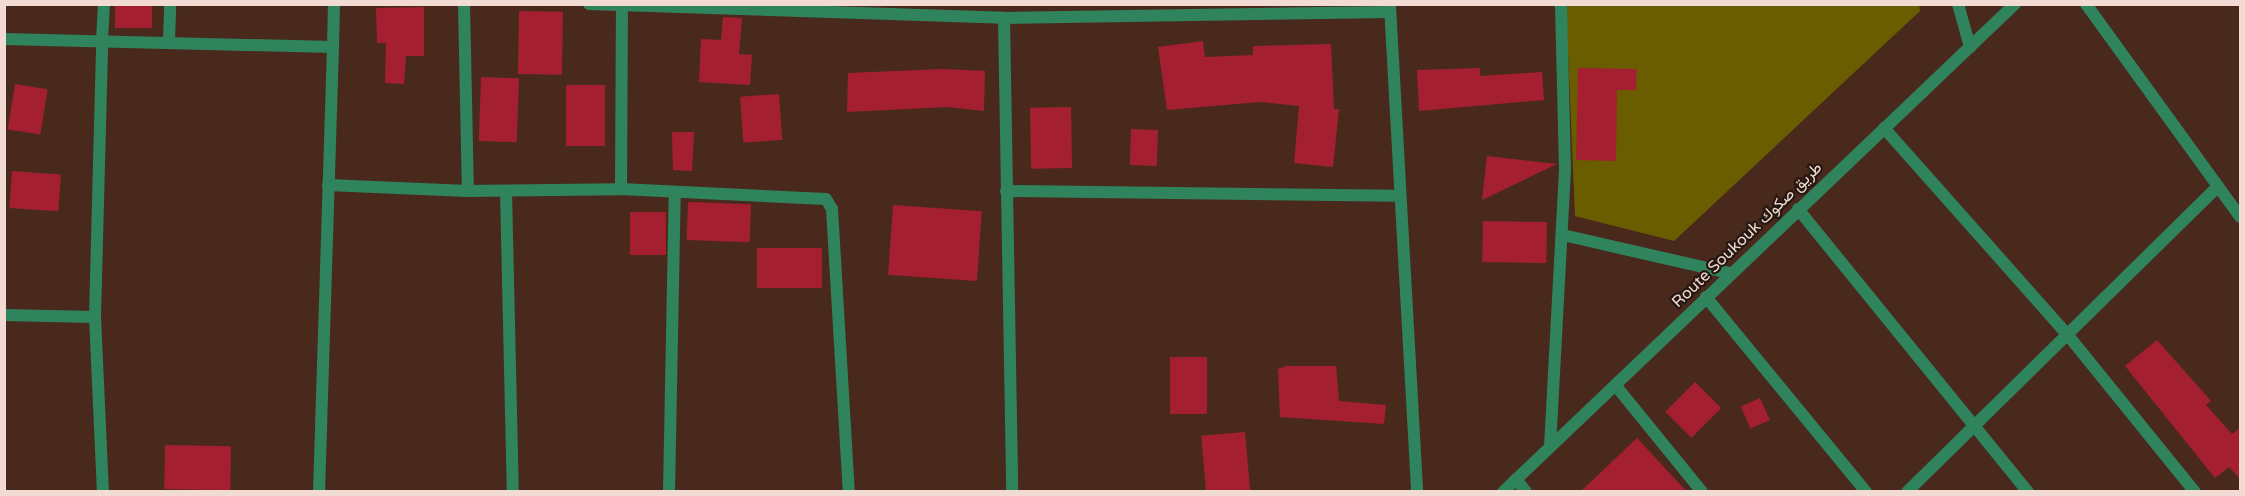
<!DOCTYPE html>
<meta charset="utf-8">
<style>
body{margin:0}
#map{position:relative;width:2245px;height:496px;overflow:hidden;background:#4a291d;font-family:"Varela Round",Vazirmatn,sans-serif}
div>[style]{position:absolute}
.green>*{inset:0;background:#6a5d00}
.building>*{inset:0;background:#a42031;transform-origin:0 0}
.service>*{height:12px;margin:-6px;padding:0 6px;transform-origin:6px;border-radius:6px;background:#2f845e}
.minor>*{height:12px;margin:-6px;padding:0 6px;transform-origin:6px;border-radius:6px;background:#2f845e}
.tertiary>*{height:12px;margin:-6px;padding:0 6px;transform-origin:6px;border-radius:6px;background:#2f845e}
span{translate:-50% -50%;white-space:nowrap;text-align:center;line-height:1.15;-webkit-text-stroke:4.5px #261711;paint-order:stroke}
.street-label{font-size:16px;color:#f1dbd3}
.frame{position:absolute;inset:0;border:6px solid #f1dbd3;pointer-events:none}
</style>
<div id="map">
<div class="green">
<div style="clip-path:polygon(1919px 4px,1920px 11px,1674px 241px,1575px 216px,1566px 5px)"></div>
</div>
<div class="building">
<div style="left:115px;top:4px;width:37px;height:24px"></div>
<div style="clip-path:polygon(424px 7px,424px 56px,406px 56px,404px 84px,385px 83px,386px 43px,377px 43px,376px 8px)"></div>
<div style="left:519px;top:11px;width:44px;height:63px;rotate:1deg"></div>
<div style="clip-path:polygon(723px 17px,742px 18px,739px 54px,752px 55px,750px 85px,699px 82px,701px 39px,721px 40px)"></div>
<div style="clip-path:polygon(1203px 41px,1205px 57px,1253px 55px,1253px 46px,1331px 44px,1334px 109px,1339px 109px,1333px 167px,1294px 163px,1299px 106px,1260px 102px,1167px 110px,1158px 47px)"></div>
<div style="clip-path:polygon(1480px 68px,1480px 76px,1542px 72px,1544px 100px,1419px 111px,1417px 70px)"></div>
<div style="clip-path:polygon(1578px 68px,1637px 69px,1636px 90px,1617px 90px,1616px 161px,1576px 160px)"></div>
<div style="clip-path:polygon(943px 69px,985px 71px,984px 111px,948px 107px,847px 112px,848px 73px)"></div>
<div style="left:481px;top:77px;width:38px;height:64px;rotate:2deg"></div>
<div style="left:15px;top:84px;width:33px;height:46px;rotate:9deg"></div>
<div style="left:566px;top:85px;width:39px;height:61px"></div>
<div style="left:779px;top:94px;width:46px;height:39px;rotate:86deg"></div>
<div style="left:1071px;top:107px;width:61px;height:41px;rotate:89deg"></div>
<div style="left:1131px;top:129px;width:27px;height:36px;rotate:2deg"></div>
<div style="clip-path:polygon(672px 132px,694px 132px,692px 171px,673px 170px)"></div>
<div style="clip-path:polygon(1487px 156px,1557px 164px,1482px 200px)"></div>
<div style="left:12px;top:171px;width:49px;height:37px;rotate:4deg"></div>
<div style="left:688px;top:202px;width:63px;height:38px;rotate:2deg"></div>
<div style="left:893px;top:205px;width:89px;height:70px;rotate:4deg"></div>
<div style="left:630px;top:212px;width:36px;height:43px"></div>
<div style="left:1483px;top:221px;width:64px;height:41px;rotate:1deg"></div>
<div style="left:757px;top:248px;width:65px;height:40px"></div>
<div style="clip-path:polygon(2157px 340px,2211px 401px,2206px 405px,2232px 434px,2241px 427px,2241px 480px,2229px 467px,2215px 478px,2125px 366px)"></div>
<div style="left:1170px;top:357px;width:37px;height:57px"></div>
<div style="clip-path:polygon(1286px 366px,1336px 366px,1339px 401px,1386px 405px,1384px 424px,1280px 417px,1278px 369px)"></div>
<div style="left:1695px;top:382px;width:37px;height:42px;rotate:45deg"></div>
<div style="left:1760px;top:398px;width:24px;height:21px;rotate:66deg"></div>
<div style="left:1245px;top:432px;width:60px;height:44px;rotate:85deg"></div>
<div style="clip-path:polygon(1637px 438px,1687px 492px,1580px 492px)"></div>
<div style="left:165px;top:445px;width:66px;height:44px;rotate:1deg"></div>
</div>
<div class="service">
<div style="left:102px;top:41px;width:37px;rotate:-87deg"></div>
</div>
<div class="minor">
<div style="left:464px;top:4px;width:187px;rotate:88.8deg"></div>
<div style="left:589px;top:4px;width:415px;rotate:1.9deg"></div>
<div style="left:1004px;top:18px;width:386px;rotate:-0.9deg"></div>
<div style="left:1958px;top:4px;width:45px;rotate:74.4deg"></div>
<div style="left:2086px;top:4px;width:263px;rotate:54.1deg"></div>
<div style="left:1390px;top:6px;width:487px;rotate:86.8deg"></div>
<div style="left:1004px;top:18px;width:474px;rotate:89deg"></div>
<div style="left:4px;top:39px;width:329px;rotate:1.4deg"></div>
<div style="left:333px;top:47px;width:445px;rotate:91.8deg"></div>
<div style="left:169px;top:40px;width:36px;rotate:-88deg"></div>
<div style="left:333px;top:47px;width:43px;rotate:-88.7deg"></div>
<div style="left:1884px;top:128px;width:276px;rotate:48.4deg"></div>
<div style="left:2067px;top:334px;width:203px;rotate:51deg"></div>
<div style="left:328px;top:185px;width:140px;rotate:2.5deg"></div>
<div style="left:468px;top:191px;width:153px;rotate:-0.7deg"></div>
<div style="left:621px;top:189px;width:205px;rotate:2.8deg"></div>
<div style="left:826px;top:199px;width:12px;rotate:59deg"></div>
<div style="left:832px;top:209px;width:284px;rotate:86.6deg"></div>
<div style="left:621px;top:189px;width:183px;rotate:-89.7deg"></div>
<div style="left:506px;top:191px;width:301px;rotate:88.7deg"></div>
<div style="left:1006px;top:191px;width:391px;rotate:0.7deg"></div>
<div style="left:1798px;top:209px;width:365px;rotate:50.9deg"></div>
<div style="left:1563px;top:235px;width:170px;rotate:12.9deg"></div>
<div style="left:1706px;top:297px;width:252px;rotate:50.6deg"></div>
<div style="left:4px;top:315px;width:91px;rotate:1.3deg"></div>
<div style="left:95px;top:317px;width:175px;rotate:87.4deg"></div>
<div style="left:95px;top:317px;width:276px;rotate:-88.5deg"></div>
<div style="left:1616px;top:386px;width:136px;rotate:50.9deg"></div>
<div style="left:1550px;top:447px;width:278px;rotate:-86.9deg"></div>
<div style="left:1565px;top:169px;width:165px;rotate:-91.4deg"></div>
<div style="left:1516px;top:479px;width:16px;rotate:52deg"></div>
<div style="left:669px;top:492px;width:300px;rotate:-88.9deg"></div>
<div style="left:1907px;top:492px;width:436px;rotate:-44.5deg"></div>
</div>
<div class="tertiary">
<div style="left:1503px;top:492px;width:707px;rotate:-43.63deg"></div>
</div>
<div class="street-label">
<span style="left:1747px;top:235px;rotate:-44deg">Route Soukouk طريق صكوك</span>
</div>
<div class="frame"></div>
</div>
